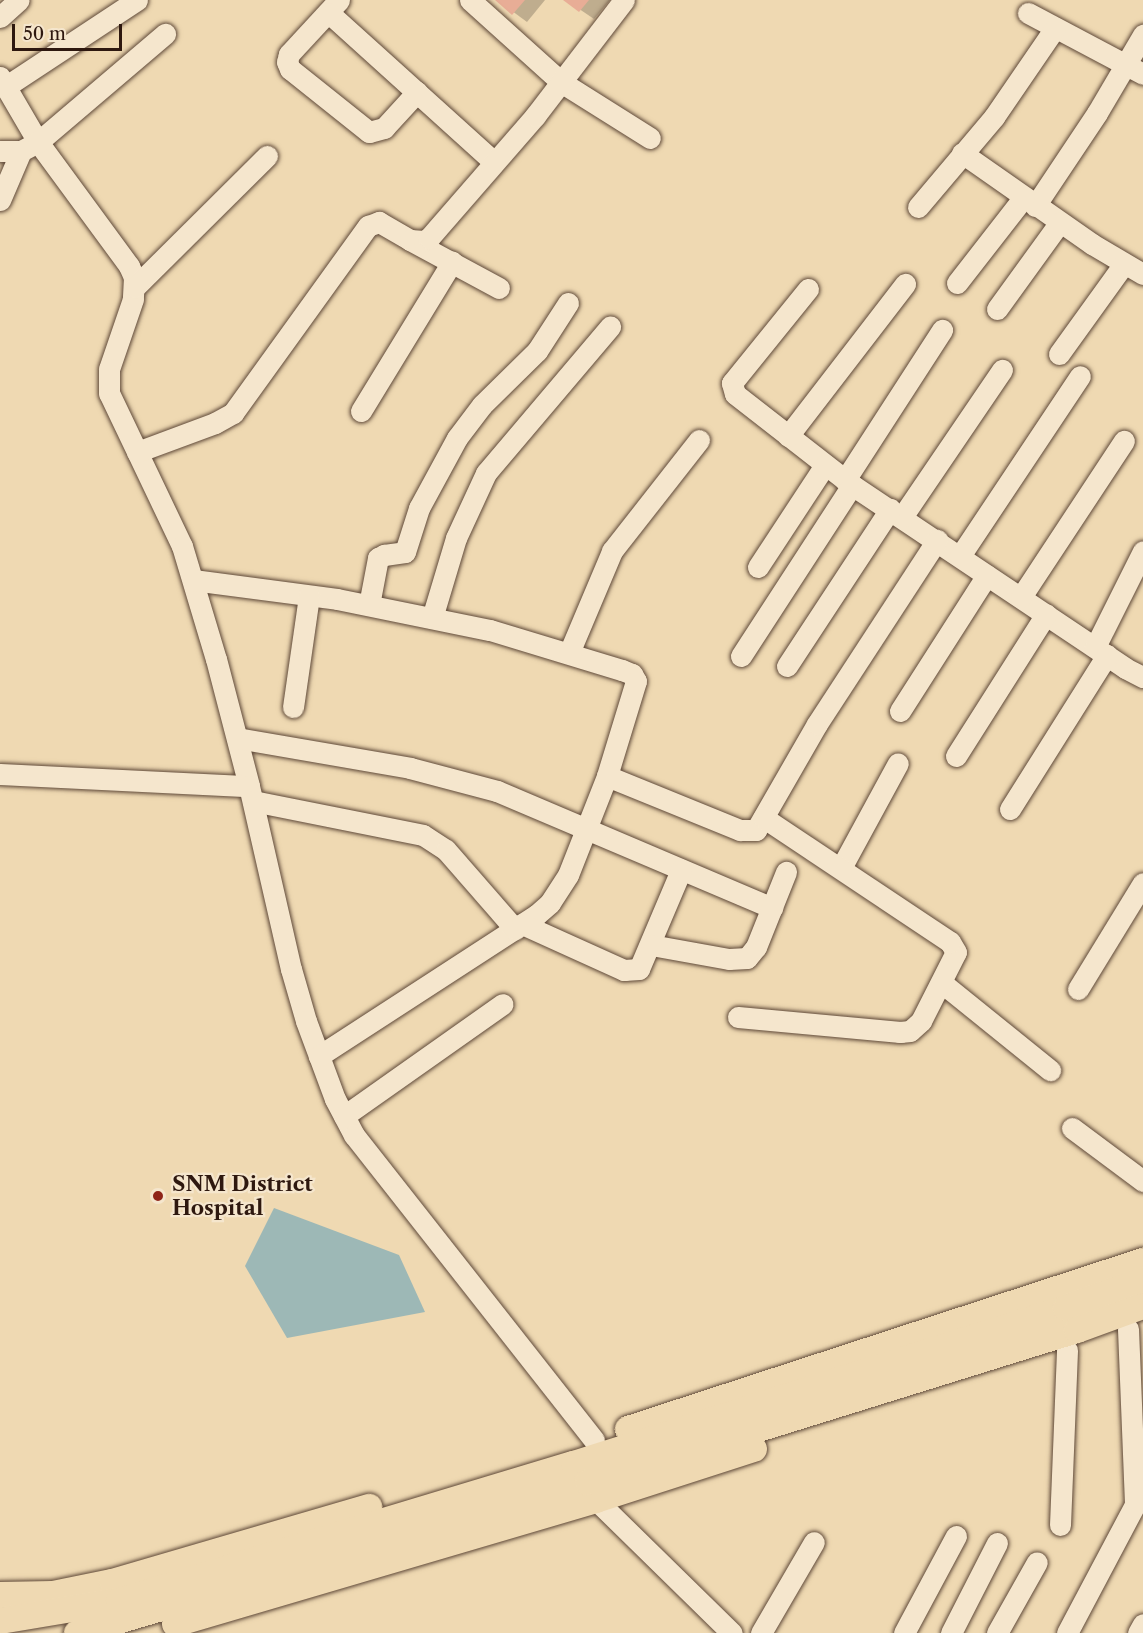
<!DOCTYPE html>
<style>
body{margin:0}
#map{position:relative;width:1143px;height:1633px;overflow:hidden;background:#efd9b2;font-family:"Libre Caslon Text",serif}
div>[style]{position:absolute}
.water>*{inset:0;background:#9db8b6}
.shadow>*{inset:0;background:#0003}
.building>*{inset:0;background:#e8ad96}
.roads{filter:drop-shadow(0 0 2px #5e4838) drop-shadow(0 0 2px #5e4838)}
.minor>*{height:21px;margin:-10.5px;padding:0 10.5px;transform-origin:10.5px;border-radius:10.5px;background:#f5e6cd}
.major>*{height:26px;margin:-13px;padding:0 13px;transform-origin:13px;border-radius:13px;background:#efd9b2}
.dots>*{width:16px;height:16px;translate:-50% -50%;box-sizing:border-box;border:3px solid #f5e6cd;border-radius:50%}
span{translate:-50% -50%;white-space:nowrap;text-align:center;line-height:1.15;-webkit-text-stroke:4.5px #f5e6cd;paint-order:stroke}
.poi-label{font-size:21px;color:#2e180f;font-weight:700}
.left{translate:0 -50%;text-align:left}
.scale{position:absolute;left:12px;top:24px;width:110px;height:27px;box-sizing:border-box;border:3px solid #2e180f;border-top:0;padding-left:8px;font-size:18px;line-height:21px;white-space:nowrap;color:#2e180f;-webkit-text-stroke:4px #f5e6cd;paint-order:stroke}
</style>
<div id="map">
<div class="water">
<div style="clip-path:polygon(274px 1208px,399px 1255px,425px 1312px,287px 1338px,245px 1266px)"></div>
</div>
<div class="shadow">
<div style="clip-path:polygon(497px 0,545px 0,527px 22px)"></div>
<div style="clip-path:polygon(566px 0,610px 0,594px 19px)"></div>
</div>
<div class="building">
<div style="clip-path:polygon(495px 0,525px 0,512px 15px)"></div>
<div style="clip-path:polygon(563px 0,589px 0,579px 12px)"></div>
</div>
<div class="roads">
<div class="minor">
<div style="left:339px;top:0;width:74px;rotate:132.8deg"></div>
<div style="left:289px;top:54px;width:8px;rotate:104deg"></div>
<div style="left:287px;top:62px;width:8px;rotate:67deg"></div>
<div style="left:290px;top:69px;width:101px;rotate:38.6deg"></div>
<div style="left:369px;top:132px;width:16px;rotate:-15deg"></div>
<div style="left:384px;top:128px;width:49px;rotate:-47.5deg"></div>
<div style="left:470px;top:0;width:122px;rotate:42deg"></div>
<div style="left:561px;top:82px;width:105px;rotate:32.2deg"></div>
<div style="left:329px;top:13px;width:221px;rotate:42.1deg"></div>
<div style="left:1028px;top:13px;width:130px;rotate:27.9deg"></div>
<div style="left:0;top:17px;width:25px;rotate:-42deg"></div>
<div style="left:0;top:77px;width:75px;rotate:59.7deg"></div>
<div style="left:38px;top:142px;width:154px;rotate:53.7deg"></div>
<div style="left:129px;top:266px;width:12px;rotate:66deg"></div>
<div style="left:134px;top:277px;width:22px;rotate:93deg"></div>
<div style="left:133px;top:299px;width:74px;rotate:108.9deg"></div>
<div style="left:109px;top:369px;width:24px;rotate:90deg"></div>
<div style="left:109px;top:393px;width:170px;rotate:64.5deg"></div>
<div style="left:182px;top:546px;width:118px;rotate:73.3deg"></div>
<div style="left:216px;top:659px;width:131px;rotate:75.4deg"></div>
<div style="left:249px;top:786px;width:188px;rotate:77.1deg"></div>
<div style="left:291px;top:969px;width:54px;rotate:73.9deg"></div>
<div style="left:306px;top:1021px;width:83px;rotate:69.6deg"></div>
<div style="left:335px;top:1099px;width:41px;rotate:62.2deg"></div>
<div style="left:354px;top:1135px;width:388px;rotate:51.8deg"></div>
<div style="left:5px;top:87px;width:158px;rotate:-33.4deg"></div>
<div style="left:0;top:151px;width:21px"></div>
<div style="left:21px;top:151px;width:19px;rotate:-28deg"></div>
<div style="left:38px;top:142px;width:167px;rotate:-40.4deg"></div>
<div style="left:962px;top:153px;width:159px;rotate:35deg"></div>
<div style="left:1092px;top:244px;width:59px;rotate:30.5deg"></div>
<div style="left:0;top:200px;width:53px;rotate:-66.8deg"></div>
<div style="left:1035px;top:206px;width:112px;rotate:-56.3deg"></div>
<div style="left:1097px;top:113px;width:91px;rotate:-59.5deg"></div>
<div style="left:918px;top:207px;width:118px;rotate:-49.8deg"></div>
<div style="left:994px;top:117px;width:108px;rotate:-55.6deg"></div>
<div style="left:410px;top:240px;width:101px;rotate:28.3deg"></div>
<div style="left:957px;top:283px;width:109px;rotate:-52.1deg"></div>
<div style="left:135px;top:287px;width:186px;rotate:-44.8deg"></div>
<div style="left:808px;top:289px;width:121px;rotate:129deg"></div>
<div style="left:732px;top:383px;width:11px;rotate:75deg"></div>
<div style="left:735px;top:394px;width:148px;rotate:37.9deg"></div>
<div style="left:852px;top:485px;width:329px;rotate:33.8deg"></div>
<div style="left:1125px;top:668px;width:20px;rotate:27deg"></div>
<div style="left:997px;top:309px;width:107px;rotate:-54.1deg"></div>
<div style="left:1059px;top:354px;width:111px;rotate:-54.2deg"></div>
<div style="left:361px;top:411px;width:175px;rotate:-58.6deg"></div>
<div style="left:788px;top:436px;width:192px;rotate:-52.4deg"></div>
<div style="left:137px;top:452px;width:83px;rotate:-20.4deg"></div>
<div style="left:215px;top:423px;width:21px;rotate:-29deg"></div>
<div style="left:233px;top:413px;width:231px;rotate:-54.2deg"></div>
<div style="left:368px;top:226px;width:12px;rotate:-20deg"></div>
<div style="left:379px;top:222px;width:36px;rotate:30deg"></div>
<div style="left:410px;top:240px;width:14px;rotate:4deg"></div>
<div style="left:424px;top:241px;width:6px;rotate:-31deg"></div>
<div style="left:429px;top:238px;width:162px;rotate:-49deg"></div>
<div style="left:535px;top:116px;width:146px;rotate:-52.5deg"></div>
<div style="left:845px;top:480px;width:179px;rotate:-57.1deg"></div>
<div style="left:902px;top:517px;width:178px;rotate:-55.8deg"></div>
<div style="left:960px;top:556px;width:216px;rotate:-56.3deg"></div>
<div style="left:758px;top:567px;width:122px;rotate:-56.7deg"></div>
<div style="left:193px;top:580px;width:145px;rotate:7.5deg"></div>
<div style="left:337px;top:599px;width:156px;rotate:11.5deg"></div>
<div style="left:490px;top:630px;width:138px;rotate:16.9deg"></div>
<div style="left:622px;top:670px;width:11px;rotate:22deg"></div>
<div style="left:632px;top:674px;width:8px;rotate:60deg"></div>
<div style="left:636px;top:681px;width:99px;rotate:107deg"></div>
<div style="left:607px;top:776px;width:106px;rotate:111.5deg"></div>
<div style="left:568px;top:875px;width:33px;rotate:123deg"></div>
<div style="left:550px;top:903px;width:18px;rotate:139deg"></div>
<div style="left:536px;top:915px;width:259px;rotate:147deg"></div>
<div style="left:1021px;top:597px;width:187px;rotate:-56.6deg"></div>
<div style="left:369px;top:605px;width:48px;rotate:-79.2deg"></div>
<div style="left:378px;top:558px;width:7px;rotate:-27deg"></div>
<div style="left:384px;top:555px;width:21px;rotate:-8deg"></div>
<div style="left:405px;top:552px;width:46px;rotate:-72.3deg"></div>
<div style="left:419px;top:508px;width:80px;rotate:-61.5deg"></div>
<div style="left:457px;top:438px;width:41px;rotate:-52.9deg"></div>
<div style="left:482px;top:405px;width:77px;rotate:-44.5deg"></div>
<div style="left:537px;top:351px;width:57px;rotate:-57.1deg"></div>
<div style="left:432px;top:618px;width:84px;rotate:-73.3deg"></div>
<div style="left:456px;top:538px;width:72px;rotate:-65.2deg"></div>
<div style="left:486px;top:473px;width:192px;rotate:-49.7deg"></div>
<div style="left:1095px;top:647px;width:107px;rotate:-63.4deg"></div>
<div style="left:569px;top:653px;width:111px;rotate:-67.1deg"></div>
<div style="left:612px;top:551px;width:141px;rotate:-51.9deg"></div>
<div style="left:741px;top:656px;width:204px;rotate:-57deg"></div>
<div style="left:787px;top:666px;width:188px;rotate:-56.7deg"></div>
<div style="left:293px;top:707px;width:112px;rotate:-81.8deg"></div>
<div style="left:900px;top:711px;width:161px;rotate:-57.4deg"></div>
<div style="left:237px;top:738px;width:176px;rotate:9.8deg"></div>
<div style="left:410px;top:768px;width:90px;rotate:14.8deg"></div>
<div style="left:497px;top:791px;width:299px;rotate:23deg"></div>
<div style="left:956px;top:756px;width:168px;rotate:-57.6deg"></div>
<div style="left:0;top:774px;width:249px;rotate:2.8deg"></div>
<div style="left:607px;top:776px;width:144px;rotate:22.1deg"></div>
<div style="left:740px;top:830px;width:16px"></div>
<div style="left:756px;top:830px;width:122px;rotate:-60.1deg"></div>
<div style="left:817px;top:724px;width:220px;rotate:-56.9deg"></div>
<div style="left:253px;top:801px;width:173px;rotate:11.3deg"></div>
<div style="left:423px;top:835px;width:27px;rotate:33deg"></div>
<div style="left:446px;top:850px;width:105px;rotate:48.9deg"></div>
<div style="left:1010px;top:809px;width:182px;rotate:-57.8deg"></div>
<div style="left:841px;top:868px;width:119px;rotate:-61.5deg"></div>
<div style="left:522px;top:924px;width:112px;rotate:24.3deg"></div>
<div style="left:624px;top:970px;width:15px;rotate:-4deg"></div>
<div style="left:639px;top:969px;width:108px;rotate:-67deg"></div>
<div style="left:651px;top:945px;width:79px;rotate:10.2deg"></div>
<div style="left:729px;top:959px;width:18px;rotate:-3deg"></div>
<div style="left:747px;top:958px;width:14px;rotate:-51deg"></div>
<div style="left:756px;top:947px;width:81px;rotate:-68.2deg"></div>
<div style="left:942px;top:983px;width:139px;rotate:38.9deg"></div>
<div style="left:1078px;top:989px;width:124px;rotate:-58.5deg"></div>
<div style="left:738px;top:1017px;width:163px;rotate:5.3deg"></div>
<div style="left:900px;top:1032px;width:10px;rotate:-6deg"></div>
<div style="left:910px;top:1031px;width:15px;rotate:-42deg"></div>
<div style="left:921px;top:1021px;width:77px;rotate:-63.1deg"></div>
<div style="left:956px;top:952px;width:12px;rotate:-121deg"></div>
<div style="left:950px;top:942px;width:224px;rotate:-146.3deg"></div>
<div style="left:344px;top:1116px;width:194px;rotate:-35.2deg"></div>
<div style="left:1072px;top:1128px;width:89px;rotate:36.7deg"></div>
<div style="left:1128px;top:1329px;width:174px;rotate:87.7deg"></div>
<div style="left:596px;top:1500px;width:190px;rotate:44.4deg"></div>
<div style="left:1060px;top:1525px;width:175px;rotate:-87.7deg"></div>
<div style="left:761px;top:1633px;width:105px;rotate:-59.8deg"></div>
<div style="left:904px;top:1633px;width:110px;rotate:-61.8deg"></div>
<div style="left:951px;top:1633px;width:101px;rotate:-62.9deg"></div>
<div style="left:997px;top:1633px;width:81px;rotate:-60.6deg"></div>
<div style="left:1067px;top:1633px;width:158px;rotate:-62.1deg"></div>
<div style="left:1138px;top:1633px;width:10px;rotate:-61deg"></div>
</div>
<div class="major">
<div style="left:628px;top:1429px;width:542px;rotate:-18.07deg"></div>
<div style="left:0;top:1595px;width:53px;rotate:-1.1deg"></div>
<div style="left:53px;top:1594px;width:60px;rotate:-11.5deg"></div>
<div style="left:112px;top:1582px;width:268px;rotate:-16.3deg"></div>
<div style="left:0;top:1621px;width:121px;rotate:-9.5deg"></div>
<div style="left:119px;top:1601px;width:475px;rotate:-16.8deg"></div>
<div style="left:574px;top:1464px;width:516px;rotate:-17.59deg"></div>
<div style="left:1066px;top:1308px;width:82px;rotate:-20deg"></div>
<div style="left:175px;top:1624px;width:439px;rotate:-16.4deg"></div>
<div style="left:596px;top:1500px;width:166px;rotate:-17.9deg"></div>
<div style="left:77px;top:1633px;width:533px;rotate:-16.46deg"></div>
<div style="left:588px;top:1482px;width:512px;rotate:-17.27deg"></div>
<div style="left:1077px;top:1330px;width:70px;rotate:-20deg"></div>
</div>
</div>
<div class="dots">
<div style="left:158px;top:1196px;background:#8f2418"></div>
</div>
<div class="poi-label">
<span class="left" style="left:172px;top:1196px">SNM District<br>Hospital</span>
</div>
<div class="scale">50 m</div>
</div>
